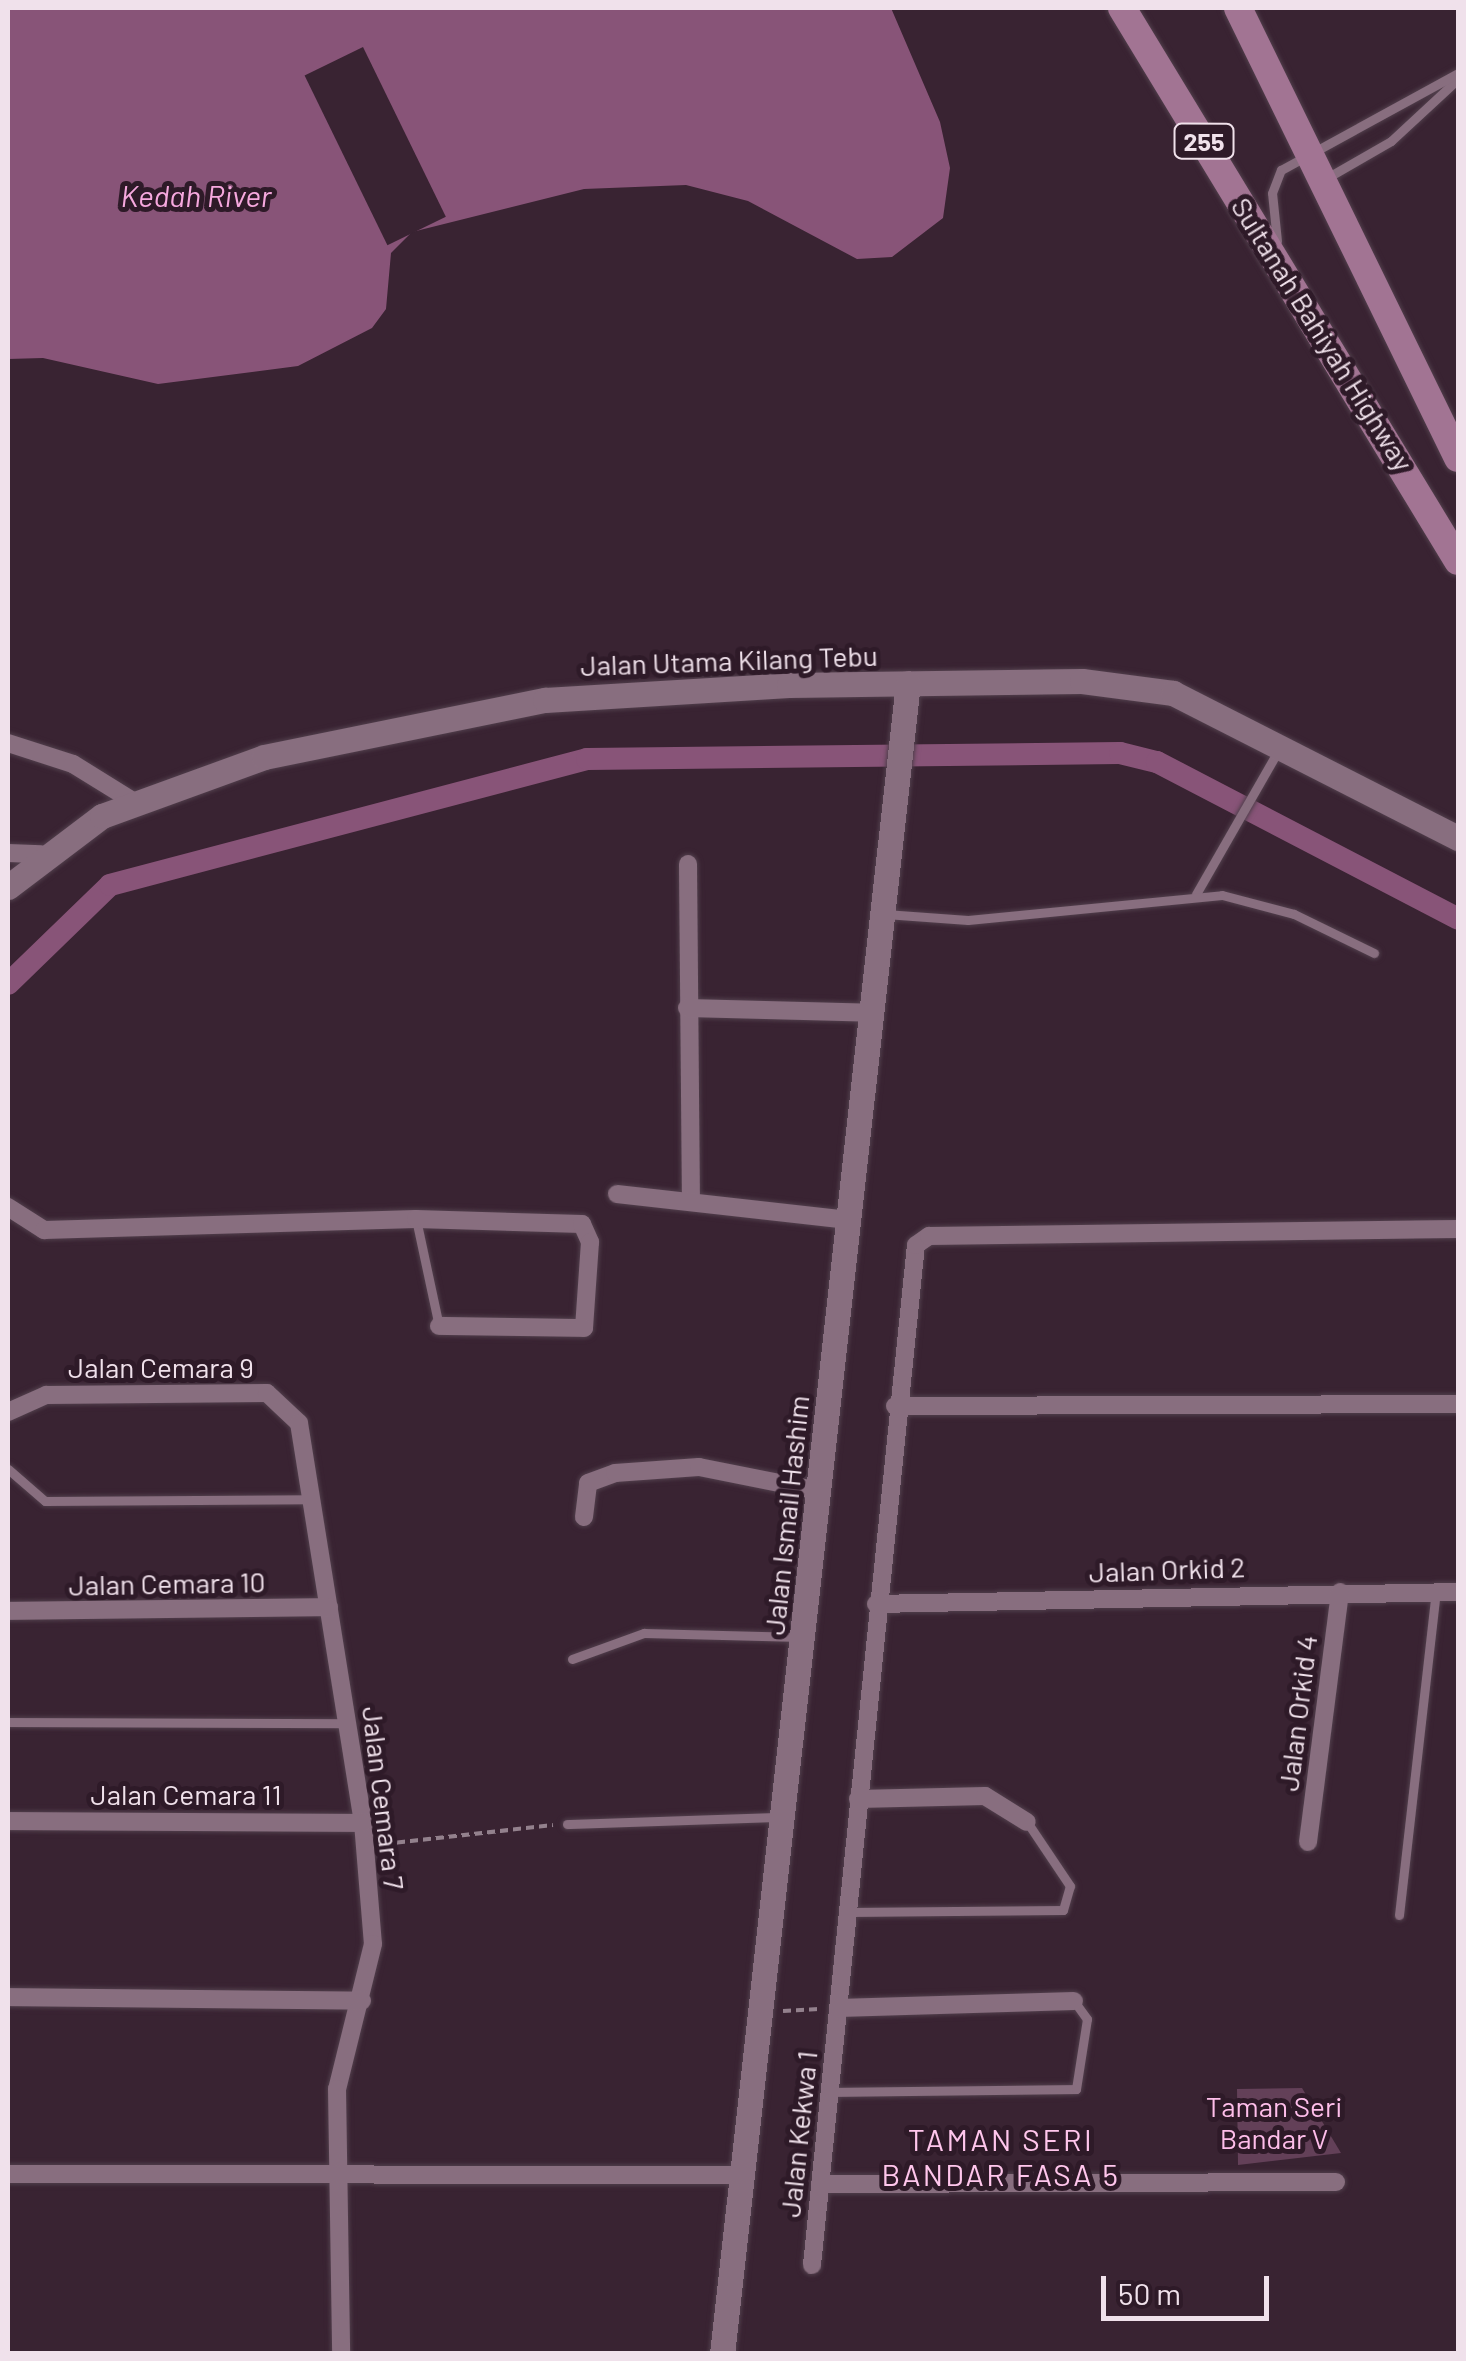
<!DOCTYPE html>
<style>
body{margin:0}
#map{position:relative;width:1466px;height:2361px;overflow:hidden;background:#392332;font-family:Barlow,sans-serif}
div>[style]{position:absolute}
.green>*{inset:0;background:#634058}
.water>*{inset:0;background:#885478}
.pier>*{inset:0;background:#392332;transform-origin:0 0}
.canal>*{height:22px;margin:-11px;padding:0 11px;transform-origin:11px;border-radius:11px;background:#885478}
.path>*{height:4px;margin-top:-2px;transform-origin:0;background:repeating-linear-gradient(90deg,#93818d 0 8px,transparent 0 13px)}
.roads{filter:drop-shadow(0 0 2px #513f4c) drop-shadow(0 0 2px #513f4c)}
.lane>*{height:9px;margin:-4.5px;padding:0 4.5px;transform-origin:4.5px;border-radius:4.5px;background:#886e7f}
.street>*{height:18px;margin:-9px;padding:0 9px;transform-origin:9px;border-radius:9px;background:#886e7f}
.secondary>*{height:25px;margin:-12.5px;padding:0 12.5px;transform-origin:12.5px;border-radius:12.5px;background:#886e7f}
.primary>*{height:28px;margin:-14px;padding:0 14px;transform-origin:14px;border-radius:14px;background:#a27493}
span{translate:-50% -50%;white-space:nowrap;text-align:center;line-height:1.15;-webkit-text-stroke:10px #2e1a28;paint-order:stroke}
.shield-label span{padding:2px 8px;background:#2e1a28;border:2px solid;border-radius:8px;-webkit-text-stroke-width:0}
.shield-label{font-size:25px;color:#f0e1eb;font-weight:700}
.street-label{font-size:28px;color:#f0e1eb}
.park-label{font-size:28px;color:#febeea}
.water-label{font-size:30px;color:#f6a8de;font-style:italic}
.neighbourhood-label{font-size:30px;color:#ffc6ec;letter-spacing:2.5px}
.frame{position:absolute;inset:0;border:10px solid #f0e1eb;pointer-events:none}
.scale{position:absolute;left:1101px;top:2276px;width:168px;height:45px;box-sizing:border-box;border:5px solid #f0e1eb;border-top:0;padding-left:12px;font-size:30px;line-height:35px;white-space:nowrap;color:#f0e1eb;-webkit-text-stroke:8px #2e1a28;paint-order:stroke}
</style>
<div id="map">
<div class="green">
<div style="clip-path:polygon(1302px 2088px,1341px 2153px,1238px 2165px,1237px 2089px)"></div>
</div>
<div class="water">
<div style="clip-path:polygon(8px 8px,891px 8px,940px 122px,950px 168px,943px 218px,892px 257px,857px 259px,748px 201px,686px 185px,584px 189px,412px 232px,391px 253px,386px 309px,372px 328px,298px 366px,158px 384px,43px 358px,8px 359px)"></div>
</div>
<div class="pier">
<div style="left:363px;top:47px;width:189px;height:65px;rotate:64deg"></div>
</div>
<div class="canal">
<div style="left:8px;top:984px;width:142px;rotate:-44.1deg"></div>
<div style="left:110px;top:885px;width:493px;rotate:-14.8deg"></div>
<div style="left:587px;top:759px;width:533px;rotate:-0.64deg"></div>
<div style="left:1120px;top:753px;width:38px;rotate:14deg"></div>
<div style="left:1157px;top:762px;width:339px;rotate:27.5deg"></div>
</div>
<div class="path">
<div style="left:384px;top:1844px;width:170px;rotate:-6.4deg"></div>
<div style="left:783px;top:2011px;width:36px;rotate:-3deg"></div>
</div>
<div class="roads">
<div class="lane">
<div style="left:1325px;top:179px;width:76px;rotate:-29.9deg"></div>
<div style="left:1391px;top:141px;width:91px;rotate:-42.8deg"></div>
<div style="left:1277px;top:241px;width:48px;rotate:-95.9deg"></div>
<div style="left:1272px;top:193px;width:25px;rotate:-69deg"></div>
<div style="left:1281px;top:170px;width:202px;rotate:-28.7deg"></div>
<div style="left:1196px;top:894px;width:167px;rotate:-60.2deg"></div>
<div style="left:885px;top:914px;width:83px;rotate:4.1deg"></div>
<div style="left:968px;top:920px;width:255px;rotate:-5.6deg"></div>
<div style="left:1222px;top:895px;width:74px;rotate:14.8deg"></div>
<div style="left:1294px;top:914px;width:89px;rotate:26deg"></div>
<div style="left:416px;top:1219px;width:109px;rotate:77.9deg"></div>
<div style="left:8px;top:1469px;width:49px;rotate:40.9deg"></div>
<div style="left:45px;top:1501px;width:266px;rotate:-0.4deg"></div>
<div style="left:572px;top:1659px;width:77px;rotate:-19.9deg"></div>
<div style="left:644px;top:1633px;width:157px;rotate:1.5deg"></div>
<div style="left:8px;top:1722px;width:340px;rotate:0.2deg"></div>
<div style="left:567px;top:1824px;width:212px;rotate:-1.9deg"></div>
<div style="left:848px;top:1912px;width:215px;rotate:-0.5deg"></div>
<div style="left:1063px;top:1910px;width:25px;rotate:-74deg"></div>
<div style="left:1070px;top:1886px;width:77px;rotate:-123.9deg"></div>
<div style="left:1399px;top:1915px;width:325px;rotate:-83.5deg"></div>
<div style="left:831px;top:2092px;width:245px;rotate:-0.7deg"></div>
<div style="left:1076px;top:2089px;width:71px;rotate:-81.1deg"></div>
<div style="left:1087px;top:2019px;width:22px;rotate:-126deg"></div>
</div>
<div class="street">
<div style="left:8px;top:743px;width:68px;rotate:17.9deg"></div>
<div style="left:73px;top:764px;width:70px;rotate:31.7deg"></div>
<div style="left:8px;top:853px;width:33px;rotate:2deg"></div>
<div style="left:688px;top:864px;width:338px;rotate:89.5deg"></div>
<div style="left:687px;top:1008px;width:185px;rotate:1.5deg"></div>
<div style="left:617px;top:1194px;width:233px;rotate:6.4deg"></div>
<div style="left:8px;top:1207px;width:43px;rotate:32.6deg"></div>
<div style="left:44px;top:1230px;width:372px;rotate:-1.7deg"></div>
<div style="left:416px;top:1219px;width:166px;rotate:1.7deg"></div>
<div style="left:582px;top:1224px;width:20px;rotate:66deg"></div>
<div style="left:590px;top:1242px;width:86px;rotate:94deg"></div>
<div style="left:584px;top:1328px;width:145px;rotate:-179.2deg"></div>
<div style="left:895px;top:1406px;width:563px;rotate:-0.2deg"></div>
<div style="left:8px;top:1412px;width:42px;rotate:-24.1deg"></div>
<div style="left:46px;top:1395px;width:221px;rotate:-0.5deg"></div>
<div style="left:267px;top:1393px;width:44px;rotate:43.2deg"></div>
<div style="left:299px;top:1423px;width:405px;rotate:80.9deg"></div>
<div style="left:363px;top:1823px;width:121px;rotate:85.3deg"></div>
<div style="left:373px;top:1944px;width:149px;rotate:103.9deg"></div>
<div style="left:337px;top:2089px;width:265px;rotate:89.1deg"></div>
<div style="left:584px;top:1517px;width:34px;rotate:-83deg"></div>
<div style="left:588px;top:1483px;width:29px;rotate:-20deg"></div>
<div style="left:615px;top:1473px;width:84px;rotate:-4.1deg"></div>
<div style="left:699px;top:1467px;width:122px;rotate:11.3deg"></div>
<div style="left:876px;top:1604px;width:582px;rotate:-1.18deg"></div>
<div style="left:8px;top:1611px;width:321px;rotate:-0.7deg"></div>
<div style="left:858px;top:1799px;width:127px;rotate:-1.4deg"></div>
<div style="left:985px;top:1796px;width:49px;rotate:31.8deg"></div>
<div style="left:8px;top:1821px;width:355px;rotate:0.3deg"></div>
<div style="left:1308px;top:1842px;width:252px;rotate:-82.7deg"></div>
<div style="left:8px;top:1997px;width:354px;rotate:0.6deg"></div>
<div style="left:839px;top:2008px;width:235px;rotate:-1.7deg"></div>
<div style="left:8px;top:2174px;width:736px;rotate:0.08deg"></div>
<div style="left:820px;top:2184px;width:516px;rotate:-0.22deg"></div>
<div style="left:812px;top:2265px;width:1025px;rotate:-84.18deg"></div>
<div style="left:916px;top:1245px;width:16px;rotate:-35deg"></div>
<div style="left:929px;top:1236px;width:529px;rotate:-0.76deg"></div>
</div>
<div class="secondary">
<div style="left:8px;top:887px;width:118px;rotate:-37.1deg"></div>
<div style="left:102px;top:816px;width:172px;rotate:-20deg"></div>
<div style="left:264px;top:757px;width:287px;rotate:-11.5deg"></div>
<div style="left:545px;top:700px;width:244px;rotate:-3.5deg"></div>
<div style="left:789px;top:685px;width:293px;rotate:-0.8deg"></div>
<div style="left:1082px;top:681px;width:92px;rotate:7.5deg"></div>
<div style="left:1173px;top:693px;width:320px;rotate:27deg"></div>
<div style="left:722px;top:2354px;width:1681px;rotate:-83.65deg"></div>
</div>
<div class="primary">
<div style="left:1122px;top:8px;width:647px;rotate:58.72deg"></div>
<div style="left:1238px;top:8px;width:501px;rotate:63.95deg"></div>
</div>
</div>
<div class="shield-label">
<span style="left:1204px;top:141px">255</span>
</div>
<div class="street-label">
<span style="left:1323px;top:334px;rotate:58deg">Sultanah Bahiyah Highway</span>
<span style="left:729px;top:660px;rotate:-2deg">Jalan Utama Kilang Tebu</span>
<span style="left:161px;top:1367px">Jalan Cemara 9</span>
<span style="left:786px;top:1515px;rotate:-84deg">Jalan Ismail Hashim</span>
<span style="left:1167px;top:1569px;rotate:-2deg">Jalan Orkid 2</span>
<span style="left:167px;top:1583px;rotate:-1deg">Jalan Cemara 10</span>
<span style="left:1297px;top:1713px;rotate:-83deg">Jalan Orkid 4</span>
<span style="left:186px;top:1794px">Jalan Cemara 11</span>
<span style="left:384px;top:1798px;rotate:83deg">Jalan Cemara 7</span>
<span style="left:798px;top:2134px;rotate:-84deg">Jalan Kekwa 1</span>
</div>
<div class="park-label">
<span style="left:1274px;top:2122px">Taman Seri<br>Bandar V</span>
</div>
<div class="water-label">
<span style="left:196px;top:195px">Kedah River</span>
</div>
<div class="neighbourhood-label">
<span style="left:1001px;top:2156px">TAMAN SERI<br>BANDAR FASA 5</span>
</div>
<div class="frame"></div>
<div class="scale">50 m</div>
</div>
